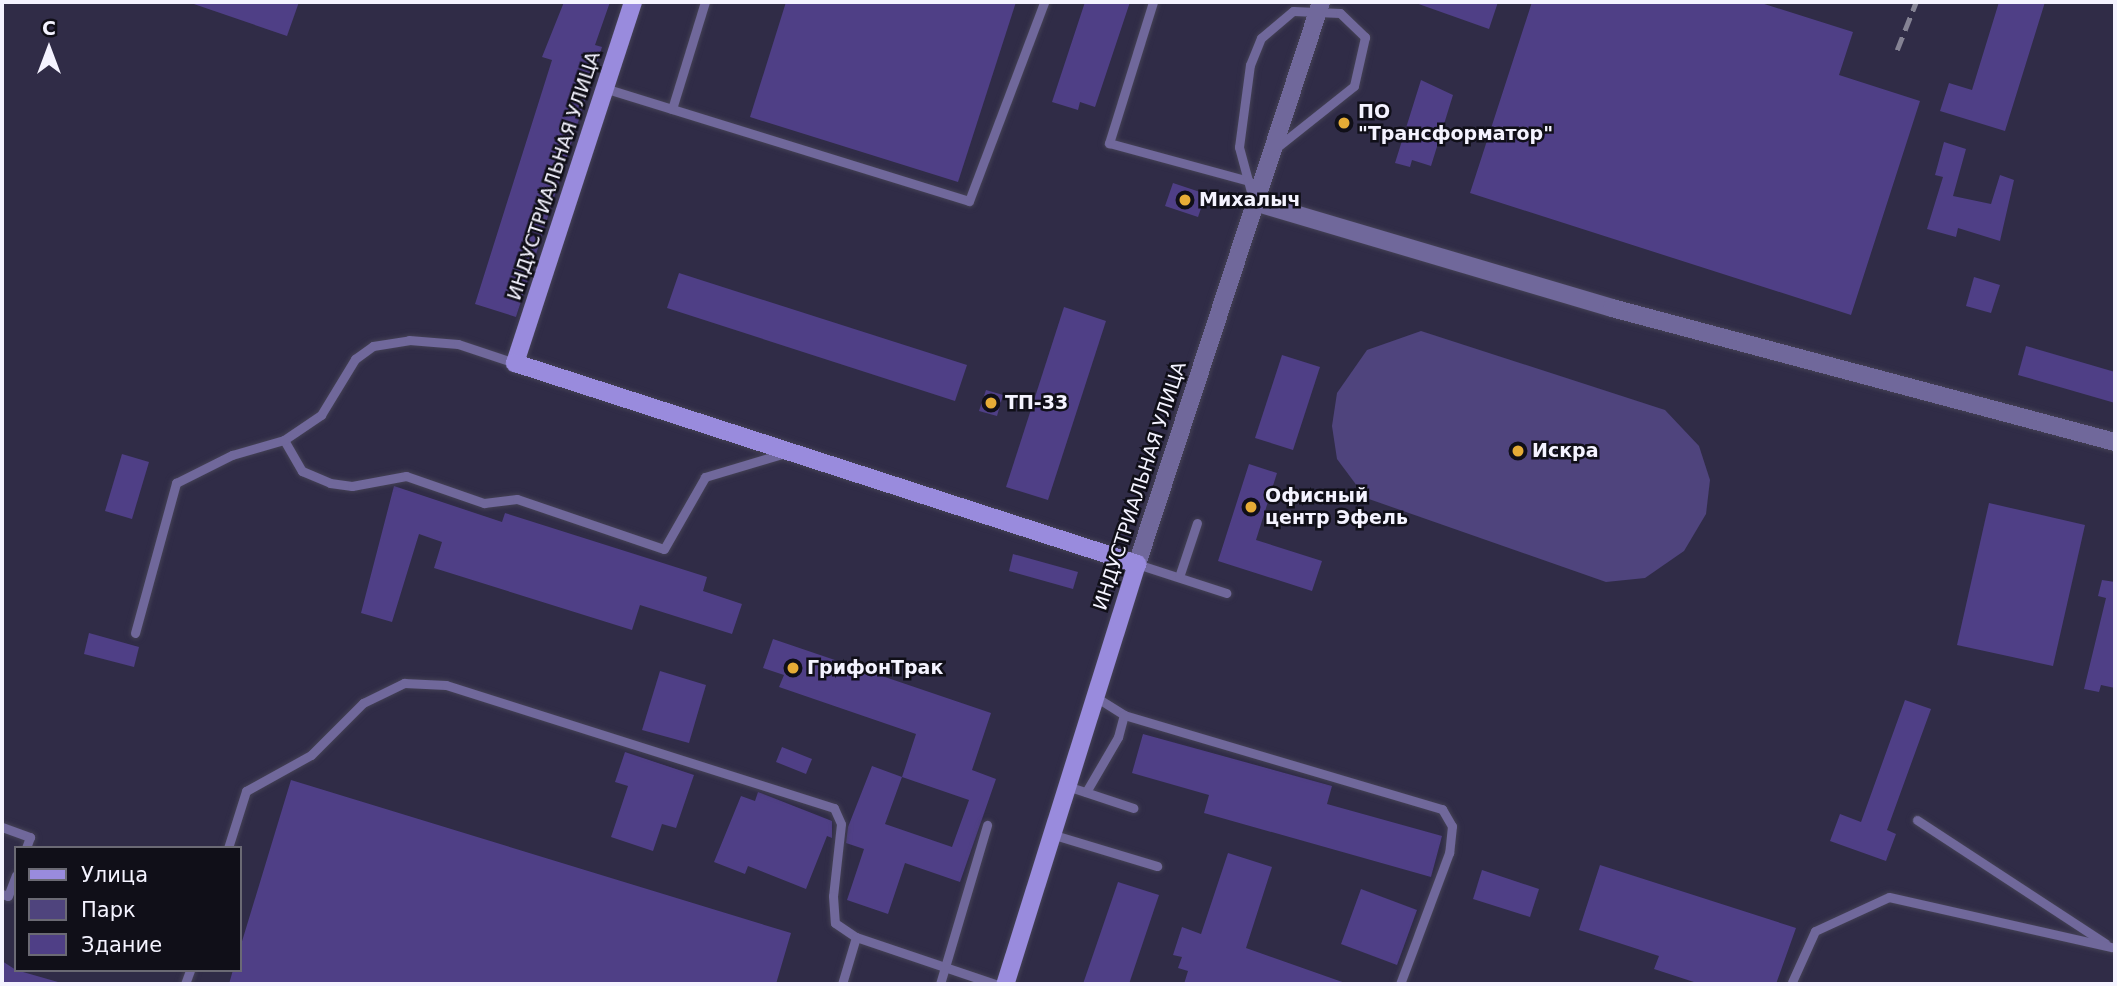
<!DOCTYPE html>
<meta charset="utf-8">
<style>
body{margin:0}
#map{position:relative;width:2117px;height:986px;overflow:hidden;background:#272439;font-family:"DejaVu Sans",sans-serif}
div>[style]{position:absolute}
.built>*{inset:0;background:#302c47}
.green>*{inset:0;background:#4f447d}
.building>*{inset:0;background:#4f3f86}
.roads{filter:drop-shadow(0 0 2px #444155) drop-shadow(0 0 2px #444155)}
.lane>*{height:9px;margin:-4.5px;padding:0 4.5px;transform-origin:4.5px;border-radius:4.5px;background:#70689b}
.street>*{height:18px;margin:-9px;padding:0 9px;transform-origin:9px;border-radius:9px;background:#70689b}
.secondary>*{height:18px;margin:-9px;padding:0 9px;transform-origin:9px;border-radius:9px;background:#998bdd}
.rail>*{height:4.5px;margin-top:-2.25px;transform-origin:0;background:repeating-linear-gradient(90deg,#858394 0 14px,transparent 0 21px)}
.dots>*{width:19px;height:19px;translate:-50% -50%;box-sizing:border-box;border:4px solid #100f18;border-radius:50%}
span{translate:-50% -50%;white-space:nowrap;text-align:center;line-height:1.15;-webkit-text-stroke:5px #100f18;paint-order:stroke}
.poi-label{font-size:19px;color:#f4f3ff;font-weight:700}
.left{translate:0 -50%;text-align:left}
.street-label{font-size:19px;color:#f4f3ff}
.frame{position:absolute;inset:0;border:4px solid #f4f3ff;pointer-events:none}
.legend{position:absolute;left:14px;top:846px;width:228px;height:126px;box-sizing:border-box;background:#100f18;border:2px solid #6b6a74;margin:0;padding:9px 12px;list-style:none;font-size:21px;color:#f4f3ff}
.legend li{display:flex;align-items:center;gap:14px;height:35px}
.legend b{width:35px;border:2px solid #6b6a74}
.north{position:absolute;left:14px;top:14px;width:70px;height:70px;-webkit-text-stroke:5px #100f18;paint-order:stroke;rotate:0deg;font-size:19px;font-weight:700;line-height:28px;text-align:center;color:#f4f3ff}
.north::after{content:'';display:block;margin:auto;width:24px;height:32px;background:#f4f3ff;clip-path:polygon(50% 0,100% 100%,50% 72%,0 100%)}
</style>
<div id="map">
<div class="built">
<i style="clip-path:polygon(evenodd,2px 2px,2115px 2px,2115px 984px,2px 984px,2px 2px,16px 848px,240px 848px,240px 970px,16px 970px,16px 848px)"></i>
</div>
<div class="green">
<i style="clip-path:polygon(1421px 331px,1665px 410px,1699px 446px,1710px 480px,1706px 514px,1684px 551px,1645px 578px,1606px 582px,1366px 498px,1337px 459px,1332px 426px,1337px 393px,1367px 350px)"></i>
</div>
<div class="building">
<i style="clip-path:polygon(188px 2px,299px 2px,287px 36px)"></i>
<i style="clip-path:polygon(564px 2px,610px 2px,595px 45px,602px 47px,516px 317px,475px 304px,552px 60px,542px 57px)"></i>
<i style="clip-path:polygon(786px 2px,1016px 2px,958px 182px,750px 117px)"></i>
<i style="clip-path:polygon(1085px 2px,1130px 2px,1095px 107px,1080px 102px,1078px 110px,1052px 102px)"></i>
<i style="clip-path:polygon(1413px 2px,1498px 2px,1489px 29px)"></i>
<i style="clip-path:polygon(1532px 2px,1758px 2px,1853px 32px,1839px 75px,1920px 101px,1851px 315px,1470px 193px)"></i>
<i style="clip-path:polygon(1999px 2px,2045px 2px,2005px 131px,1940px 111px,1949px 83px,1972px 90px)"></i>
<i style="clip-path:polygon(1421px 80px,1453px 95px,1431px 166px,1412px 160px,1410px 167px,1395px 163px)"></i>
<i style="clip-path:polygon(1944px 142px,1966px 149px,1953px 196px,1991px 204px,2000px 175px,2014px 180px,2000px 241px,1958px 228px,1956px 237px,1927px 229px,1943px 177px,1935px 175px)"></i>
<i style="clip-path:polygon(1173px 183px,1206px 194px,1198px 217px,1165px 206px)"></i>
<i style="clip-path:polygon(679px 273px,967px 365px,955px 401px,667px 308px)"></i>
<i style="clip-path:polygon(1974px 277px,2000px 285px,1991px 313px,1966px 306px)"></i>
<i style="clip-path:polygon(1064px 307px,1106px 321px,1048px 500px,1006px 487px)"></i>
<i style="clip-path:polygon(2026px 346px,2115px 372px,2115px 403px,2018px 375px)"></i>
<i style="clip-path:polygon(1282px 355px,1320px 367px,1293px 450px,1255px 438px)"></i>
<i style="clip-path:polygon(986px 390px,1003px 395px,997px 416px,979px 411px)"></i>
<i style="clip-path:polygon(122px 454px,149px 462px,132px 519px,105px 511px)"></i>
<i style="clip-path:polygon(1249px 464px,1277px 473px,1256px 540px,1322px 561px,1312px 591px,1218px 561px)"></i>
<i style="clip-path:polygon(394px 486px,502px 522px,505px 513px,707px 577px,703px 591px,742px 604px,732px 634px,640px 605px,632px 630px,434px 568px,442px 542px,419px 534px,392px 622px,361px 613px)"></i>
<i style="clip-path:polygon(1989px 503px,2085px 525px,2053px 666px,1957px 645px)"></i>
<i style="clip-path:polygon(1013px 554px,1078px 572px,1073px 589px,1009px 571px)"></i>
<i style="clip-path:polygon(2102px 580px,2115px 582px,2115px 688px,2101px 685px,2099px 692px,2084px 689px,2106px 598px,2098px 596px)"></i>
<i style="clip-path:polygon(89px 633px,139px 647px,134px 667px,84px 654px)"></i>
<i style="clip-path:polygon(evenodd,773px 639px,991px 713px,972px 770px,996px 779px,960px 882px,905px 863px,888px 914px,847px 900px,864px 849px,846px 843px,848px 827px,872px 766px,902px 777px,916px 734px,779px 687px,784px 675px,763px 668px,773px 639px,902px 777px,969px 800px,952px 847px,885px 824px,902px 777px)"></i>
<i style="clip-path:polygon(660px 671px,706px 685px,689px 743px,642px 730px)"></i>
<i style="clip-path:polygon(1905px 700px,1931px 709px,1887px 830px,1896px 834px,1886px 861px,1830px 841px,1840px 814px,1861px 822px)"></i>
<i style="clip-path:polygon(1143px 734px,1332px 786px,1327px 804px,1442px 836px,1431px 877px,1204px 813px,1209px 795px,1132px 773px)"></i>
<i style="clip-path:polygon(782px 747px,812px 759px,806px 774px,776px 762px)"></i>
<i style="clip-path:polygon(625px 752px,694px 775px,676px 828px,662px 824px,653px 851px,611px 837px,628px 786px,615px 782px)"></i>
<i style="clip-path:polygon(291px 780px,791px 933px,776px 984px,229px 984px,233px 970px,240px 970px,240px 948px)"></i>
<i style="clip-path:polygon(758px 792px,832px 821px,832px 838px,827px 836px,806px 889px,748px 866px,745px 874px,714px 862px,741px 796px,755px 801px)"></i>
<i style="clip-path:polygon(1228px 853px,1272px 867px,1246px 948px,1348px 984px,1184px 984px,1188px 971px,1178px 968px,1182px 957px,1173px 955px,1182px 927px,1201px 934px)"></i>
<i style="clip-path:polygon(1600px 865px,1796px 928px,1776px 984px,1700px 984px,1654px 969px,1659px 956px,1579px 930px)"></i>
<i style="clip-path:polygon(1482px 870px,1539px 889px,1530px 917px,1473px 899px)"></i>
<i style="clip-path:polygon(1118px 882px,1159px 895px,1129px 984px,1083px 984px)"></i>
<i style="clip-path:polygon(1361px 889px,1417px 910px,1397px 965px,1341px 944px)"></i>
<i style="clip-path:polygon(2px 961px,16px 970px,65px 984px,2px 984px)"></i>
</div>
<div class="roads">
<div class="lane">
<i style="left:1153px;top:2px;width:148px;rotate:107.3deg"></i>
<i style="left:1109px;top:143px;width:145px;rotate:15.2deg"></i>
<i style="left:604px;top:88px;width:382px;rotate:17.2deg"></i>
<i style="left:969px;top:201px;width:213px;rotate:-69.3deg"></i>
<i style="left:672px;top:109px;width:112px;rotate:-72.9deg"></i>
<i style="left:1253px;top:199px;width:54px;rotate:-105.1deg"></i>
<i style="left:1239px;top:147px;width:83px;rotate:-82.4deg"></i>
<i style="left:1250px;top:65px;width:29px;rotate:-68deg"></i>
<i style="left:1261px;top:38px;width:42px;rotate:-40.2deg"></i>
<i style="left:1293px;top:11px;width:47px;rotate:2.4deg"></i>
<i style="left:1340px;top:13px;width:35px;rotate:44deg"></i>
<i style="left:1365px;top:37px;width:50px;rotate:102.7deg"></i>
<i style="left:1354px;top:86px;width:100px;rotate:141.5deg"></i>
<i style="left:284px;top:440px;width:36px;rotate:60deg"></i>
<i style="left:302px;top:471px;width:30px;rotate:23deg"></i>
<i style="left:330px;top:483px;width:22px;rotate:8deg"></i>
<i style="left:352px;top:486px;width:55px;rotate:-10.5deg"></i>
<i style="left:406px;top:476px;width:83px;rotate:19.1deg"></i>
<i style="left:484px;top:503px;width:33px;rotate:-7deg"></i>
<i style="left:517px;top:499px;width:155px;rotate:18.8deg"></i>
<i style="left:664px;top:549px;width:83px;rotate:-60.3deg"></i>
<i style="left:705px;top:477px;width:84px;rotate:-16.7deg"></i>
<i style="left:1137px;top:564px;width:94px;rotate:18deg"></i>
<i style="left:1179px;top:577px;width:57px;rotate:-71.6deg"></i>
<i style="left:135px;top:633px;width:156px;rotate:-74.7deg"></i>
<i style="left:176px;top:483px;width:63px;rotate:-26.6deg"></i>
<i style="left:232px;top:455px;width:54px;rotate:-16.1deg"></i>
<i style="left:284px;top:440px;width:45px;rotate:-34deg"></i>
<i style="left:321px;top:415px;width:66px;rotate:-58.7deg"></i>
<i style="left:355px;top:359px;width:22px;rotate:-36deg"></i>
<i style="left:373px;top:346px;width:36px;rotate:-9deg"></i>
<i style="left:409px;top:340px;width:49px;rotate:4.7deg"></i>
<i style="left:458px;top:344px;width:60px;rotate:18.4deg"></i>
<i style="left:1094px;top:696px;width:36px;rotate:32deg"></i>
<i style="left:1124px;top:715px;width:332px;rotate:16.5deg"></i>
<i style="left:1442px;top:809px;width:20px;rotate:60deg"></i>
<i style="left:1452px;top:826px;width:27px;rotate:96deg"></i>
<i style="left:1449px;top:853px;width:140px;rotate:110.5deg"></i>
<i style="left:1067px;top:786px;width:70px;rotate:18.4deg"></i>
<i style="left:1086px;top:792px;width:64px;rotate:-59.8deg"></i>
<i style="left:1118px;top:737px;width:23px;rotate:-75deg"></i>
<i style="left:1917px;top:820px;width:225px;rotate:33.2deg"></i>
<i style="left:2px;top:827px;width:30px;rotate:20deg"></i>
<i style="left:30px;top:837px;width:12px;rotate:110deg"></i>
<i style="left:1051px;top:834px;width:111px;rotate:16.8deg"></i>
<i style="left:228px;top:848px;width:60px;rotate:-72.5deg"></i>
<i style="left:246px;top:791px;width:74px;rotate:-29deg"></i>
<i style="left:311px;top:755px;width:74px;rotate:-45deg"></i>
<i style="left:363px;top:703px;width:46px;rotate:-26deg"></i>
<i style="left:404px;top:683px;width:42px;rotate:2.7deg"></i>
<i style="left:446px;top:685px;width:407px;rotate:17.6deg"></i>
<i style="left:834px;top:808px;width:17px;rotate:66deg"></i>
<i style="left:841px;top:824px;width:72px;rotate:96.3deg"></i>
<i style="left:833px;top:896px;width:27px;rotate:86deg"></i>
<i style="left:835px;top:923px;width:25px;rotate:34deg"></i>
<i style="left:856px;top:937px;width:147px;rotate:18.7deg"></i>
<i style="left:2px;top:894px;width:6px;rotate:18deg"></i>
<i style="left:8px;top:896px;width:22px;rotate:-69deg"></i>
<i style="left:1792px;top:982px;width:56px;rotate:-65.7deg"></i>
<i style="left:1815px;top:931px;width:81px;rotate:-24.7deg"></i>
<i style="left:1889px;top:897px;width:228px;rotate:12.7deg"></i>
<i style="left:185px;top:984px;width:15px;rotate:-70deg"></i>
<i style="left:842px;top:984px;width:49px;rotate:-73.4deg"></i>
<i style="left:940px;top:984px;width:166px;rotate:-73.5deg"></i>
</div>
<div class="street">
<i style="left:1254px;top:202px;width:373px;rotate:16.5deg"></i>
<i style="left:1612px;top:308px;width:521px;rotate:14.92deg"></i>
<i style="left:1137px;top:564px;width:591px;rotate:-71.87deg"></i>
</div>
<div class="secondary">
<i style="left:633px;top:2px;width:380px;rotate:108.1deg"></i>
<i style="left:515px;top:363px;width:654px;rotate:17.91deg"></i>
<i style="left:1137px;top:564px;width:440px;rotate:107.4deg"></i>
</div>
</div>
<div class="rail">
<i style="left:1897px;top:50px;width:52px;rotate:-68.4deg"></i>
</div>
<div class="dots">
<i style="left:1344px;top:123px;background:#e6ac36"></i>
<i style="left:1185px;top:200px;background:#e6ac36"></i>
<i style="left:991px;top:403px;background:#e6ac36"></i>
<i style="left:1518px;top:451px;background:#e6ac36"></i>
<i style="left:1251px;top:507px;background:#e6ac36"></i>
<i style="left:793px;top:668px;background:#e6ac36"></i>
</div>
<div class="poi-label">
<span class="left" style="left:1358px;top:123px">ПО<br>"Трансформатор"</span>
<span class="left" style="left:1199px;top:200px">Михалыч</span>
<span class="left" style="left:1005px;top:403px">ТП-33</span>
<span class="left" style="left:1532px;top:451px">Искра</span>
<span class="left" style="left:1265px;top:507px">Офисный<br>центр Эфель</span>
<span class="left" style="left:807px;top:668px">ГрифонТрак</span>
</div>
<div class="street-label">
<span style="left:554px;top:176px;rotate:-72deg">ИНДУСТРИАЛЬНАЯ УЛИЦА</span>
<span style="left:1140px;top:486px;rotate:-72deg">ИНДУСТРИАЛЬНАЯ УЛИЦА</span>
</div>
<div class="frame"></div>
<ul class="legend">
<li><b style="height:9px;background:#998bdd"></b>Улица</li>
<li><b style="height:19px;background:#4f447d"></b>Парк</li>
<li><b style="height:19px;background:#4f3f86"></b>Здание</li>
</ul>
<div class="north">С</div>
</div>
